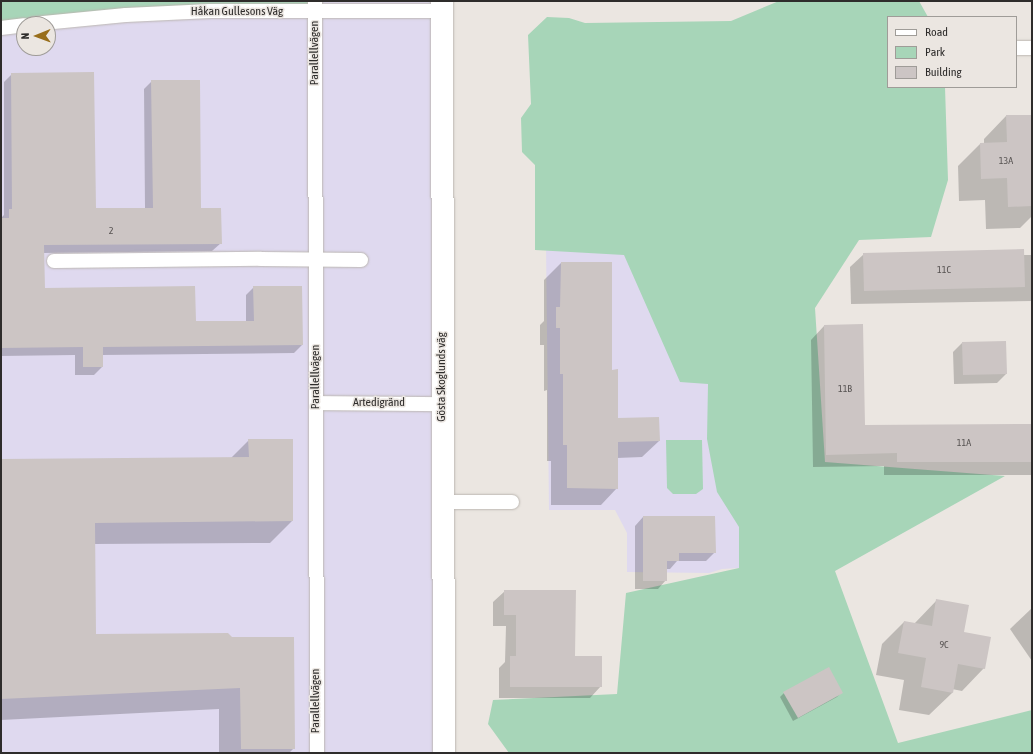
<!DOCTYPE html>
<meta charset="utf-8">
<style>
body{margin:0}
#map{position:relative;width:1033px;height:754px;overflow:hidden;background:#ebe6e1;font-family:"Asap Condensed",sans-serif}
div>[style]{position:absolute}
.education>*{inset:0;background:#dfd9ef}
.green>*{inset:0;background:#a7d5b8}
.shadow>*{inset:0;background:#0003}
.building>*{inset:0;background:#ccc5c4}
.roads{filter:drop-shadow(0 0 1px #bbb6b1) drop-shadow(0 0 1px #bbb6b1)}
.lane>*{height:14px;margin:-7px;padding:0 7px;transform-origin:7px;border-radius:7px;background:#fff}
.street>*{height:22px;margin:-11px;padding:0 11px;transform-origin:11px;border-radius:11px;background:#fff}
span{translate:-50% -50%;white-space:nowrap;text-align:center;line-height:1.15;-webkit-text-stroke:3px #ebe6e1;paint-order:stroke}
.number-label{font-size:10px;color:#565251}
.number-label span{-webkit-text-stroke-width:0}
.street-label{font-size:12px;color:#2e2c2b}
.frame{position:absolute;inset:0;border:2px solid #2e2c2b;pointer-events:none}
.legend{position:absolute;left:887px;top:16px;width:130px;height:72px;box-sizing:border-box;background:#ebe6e1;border:1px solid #9f9c98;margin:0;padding:5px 7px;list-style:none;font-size:12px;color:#2e2c2b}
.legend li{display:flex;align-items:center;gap:8px;height:20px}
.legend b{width:20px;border:1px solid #9f9c98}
.north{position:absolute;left:16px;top:16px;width:40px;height:40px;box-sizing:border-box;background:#ebe6e1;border:1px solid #9f9c98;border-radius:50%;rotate:269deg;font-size:11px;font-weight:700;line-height:16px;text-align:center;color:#2e2c2b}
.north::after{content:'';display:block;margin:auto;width:14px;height:18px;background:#986e1b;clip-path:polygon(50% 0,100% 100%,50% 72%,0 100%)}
</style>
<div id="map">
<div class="education">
<i style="clip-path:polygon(evenodd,1px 1px,442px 1px,444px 753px,1px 753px,1px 1px,24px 24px,48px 24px,48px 48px,24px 48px,24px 24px)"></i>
<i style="clip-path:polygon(546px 244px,796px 244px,739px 568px,722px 569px,709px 573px,627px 572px,627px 533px,615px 510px,549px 510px)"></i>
</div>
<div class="green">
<i style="clip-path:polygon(1px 1px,315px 1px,315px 12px,1px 28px)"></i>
<i style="clip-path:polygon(779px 1px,919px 1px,928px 17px,888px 17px,888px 87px,945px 87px,948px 180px,931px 237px,859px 240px,815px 308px,825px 462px,1005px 476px,835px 571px,898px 743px,1032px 710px,1032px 753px,509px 753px,488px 724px,493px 700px,617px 694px,626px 593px,739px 568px,739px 527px,717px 492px,707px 439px,708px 384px,680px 382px,624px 255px,535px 250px,535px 165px,522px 152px,521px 118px,531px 104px,528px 35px,547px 17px,569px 18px,585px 23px,731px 21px)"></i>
<i style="clip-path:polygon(666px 440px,702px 440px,703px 489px,696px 494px,673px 494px,667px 488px)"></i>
</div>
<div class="shadow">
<i style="clip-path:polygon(12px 74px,95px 209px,145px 209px,144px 89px,152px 81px,200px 209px,221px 243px,212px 251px,43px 253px,44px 289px,195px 322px,246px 322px,246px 295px,254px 287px,302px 345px,294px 353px,102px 355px,102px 367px,94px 375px,75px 375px,75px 355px,1px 356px,1px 218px,4px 215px,4px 82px)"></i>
<i style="clip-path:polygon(1006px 116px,1032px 116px,1032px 216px,1020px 228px,986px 229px,985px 200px,959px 201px,958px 166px,980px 144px,984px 144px,984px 139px)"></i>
<i style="clip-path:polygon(864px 254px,1032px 255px,1032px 301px,851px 304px,850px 267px)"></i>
<i style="clip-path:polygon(561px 263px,611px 371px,617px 419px,659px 441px,642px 457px,617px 458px,617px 488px,601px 505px,551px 505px,551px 461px,547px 461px,547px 390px,544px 391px,544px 345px,540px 345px,540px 325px,544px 321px,544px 280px)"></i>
<i style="clip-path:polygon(824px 326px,864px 426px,1032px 425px,1032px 475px,884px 475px,884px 466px,813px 467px,811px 340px)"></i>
<i style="clip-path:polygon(962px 343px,1006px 374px,997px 383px,954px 384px,953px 352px)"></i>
<i style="clip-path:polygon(249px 440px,292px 440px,292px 521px,270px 543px,94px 544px,95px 635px,228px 634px,294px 748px,289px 753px,219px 753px,219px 709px,1px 720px,1px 460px,231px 458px)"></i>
<i style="clip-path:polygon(643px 517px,715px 552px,706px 561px,677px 561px,670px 569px,666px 569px,666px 580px,658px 589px,635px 589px,635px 526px)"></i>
<i style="clip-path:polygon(505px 591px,574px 657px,601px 686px,590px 698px,499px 698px,499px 668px,505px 662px,506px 626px,493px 626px,493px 602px)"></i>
<i style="clip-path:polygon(937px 600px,984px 668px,962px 691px,952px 689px,952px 693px,929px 715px,899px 710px,904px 680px,876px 675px,882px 644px,904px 622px,914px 624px)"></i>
<i style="clip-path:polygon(1032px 608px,1032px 661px,1010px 629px)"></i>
<i style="clip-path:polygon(842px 692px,837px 697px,793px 721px,780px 697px,784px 693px)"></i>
</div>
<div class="building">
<i style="clip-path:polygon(94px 72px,96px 208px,153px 208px,151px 80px,200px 80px,201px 208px,221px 208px,222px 244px,44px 245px,45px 288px,195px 286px,196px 321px,254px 321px,253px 286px,302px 286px,303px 345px,103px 347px,103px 367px,83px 367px,83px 347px,1px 348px,1px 218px,9px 218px,9px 209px,12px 209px,11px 73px)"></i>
<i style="clip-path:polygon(1006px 115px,1032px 115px,1032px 206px,1008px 207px,1007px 178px,981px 179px,980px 143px,1007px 142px)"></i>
<i style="clip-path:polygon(1024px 249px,1025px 287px,864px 291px,863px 253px)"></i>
<i style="clip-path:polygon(561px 262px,612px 262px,612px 370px,618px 369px,618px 418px,659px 417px,660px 441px,618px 442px,618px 489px,567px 488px,567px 445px,563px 445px,563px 374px,560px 374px,560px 328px,556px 328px,556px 307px,560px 307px)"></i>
<i style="clip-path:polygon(863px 324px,865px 425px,1032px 424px,1032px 462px,897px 462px,897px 453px,826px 455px,824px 325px)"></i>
<i style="clip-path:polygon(1006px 341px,1007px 374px,963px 375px,962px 342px)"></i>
<i style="clip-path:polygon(248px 439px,293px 439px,293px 521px,95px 523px,96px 634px,228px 633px,232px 637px,294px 637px,295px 749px,241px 749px,240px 688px,1px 699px,1px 459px,249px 457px)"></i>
<i style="clip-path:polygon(643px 516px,715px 516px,716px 553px,679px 553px,679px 561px,667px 561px,667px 581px,643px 581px)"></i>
<i style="clip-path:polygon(504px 590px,576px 590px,575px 656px,602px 656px,602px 687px,510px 687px,510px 656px,516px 656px,516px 615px,504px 615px)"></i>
<i style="clip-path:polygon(936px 599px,969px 605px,964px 632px,991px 637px,985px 669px,958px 664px,953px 693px,921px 687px,926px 658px,898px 653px,904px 621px,932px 626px)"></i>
<i style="clip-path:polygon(829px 667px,843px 693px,798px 718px,783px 692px)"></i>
</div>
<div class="roads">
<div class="lane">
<i style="left:315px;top:1px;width:752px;rotate:89.85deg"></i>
<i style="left:33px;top:24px;width:93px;rotate:-5.5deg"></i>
<i style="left:126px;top:15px;width:84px;rotate:-2.7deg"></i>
<i style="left:210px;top:11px;width:232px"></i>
<i style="left:1px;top:28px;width:23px;rotate:-7deg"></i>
<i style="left:1016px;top:48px;width:16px"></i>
<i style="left:54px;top:261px;width:207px;rotate:-0.6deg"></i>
<i style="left:261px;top:259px;width:100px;rotate:0.6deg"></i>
<i style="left:316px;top:403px;width:126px;rotate:0.5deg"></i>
<i style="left:443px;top:502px;width:69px"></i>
</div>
<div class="street">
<i style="left:442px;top:1px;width:752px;rotate:89.85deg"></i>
</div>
</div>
<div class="number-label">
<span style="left:1006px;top:161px">13A</span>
<span style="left:111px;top:231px">2</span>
<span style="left:944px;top:270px">11C</span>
<span style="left:845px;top:389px">11B</span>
<span style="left:964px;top:443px">11A</span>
<span style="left:944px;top:645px">9C</span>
</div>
<div class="street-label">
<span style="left:237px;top:12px">Håkan Gullesons Väg</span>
<span style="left:315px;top:53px;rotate:-90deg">Parallellvägen</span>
<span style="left:316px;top:377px;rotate:-90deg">Parallellvägen</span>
<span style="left:442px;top:377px;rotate:-90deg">Gösta Skoglunds väg</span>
<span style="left:379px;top:403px">Artedigränd</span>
<span style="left:316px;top:701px;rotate:-90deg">Parallellvägen</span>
</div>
<div class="frame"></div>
<ul class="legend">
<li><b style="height:5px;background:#fff"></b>Road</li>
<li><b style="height:11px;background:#a7d5b8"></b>Park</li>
<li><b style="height:11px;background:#ccc5c4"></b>Building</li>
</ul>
<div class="north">N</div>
</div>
